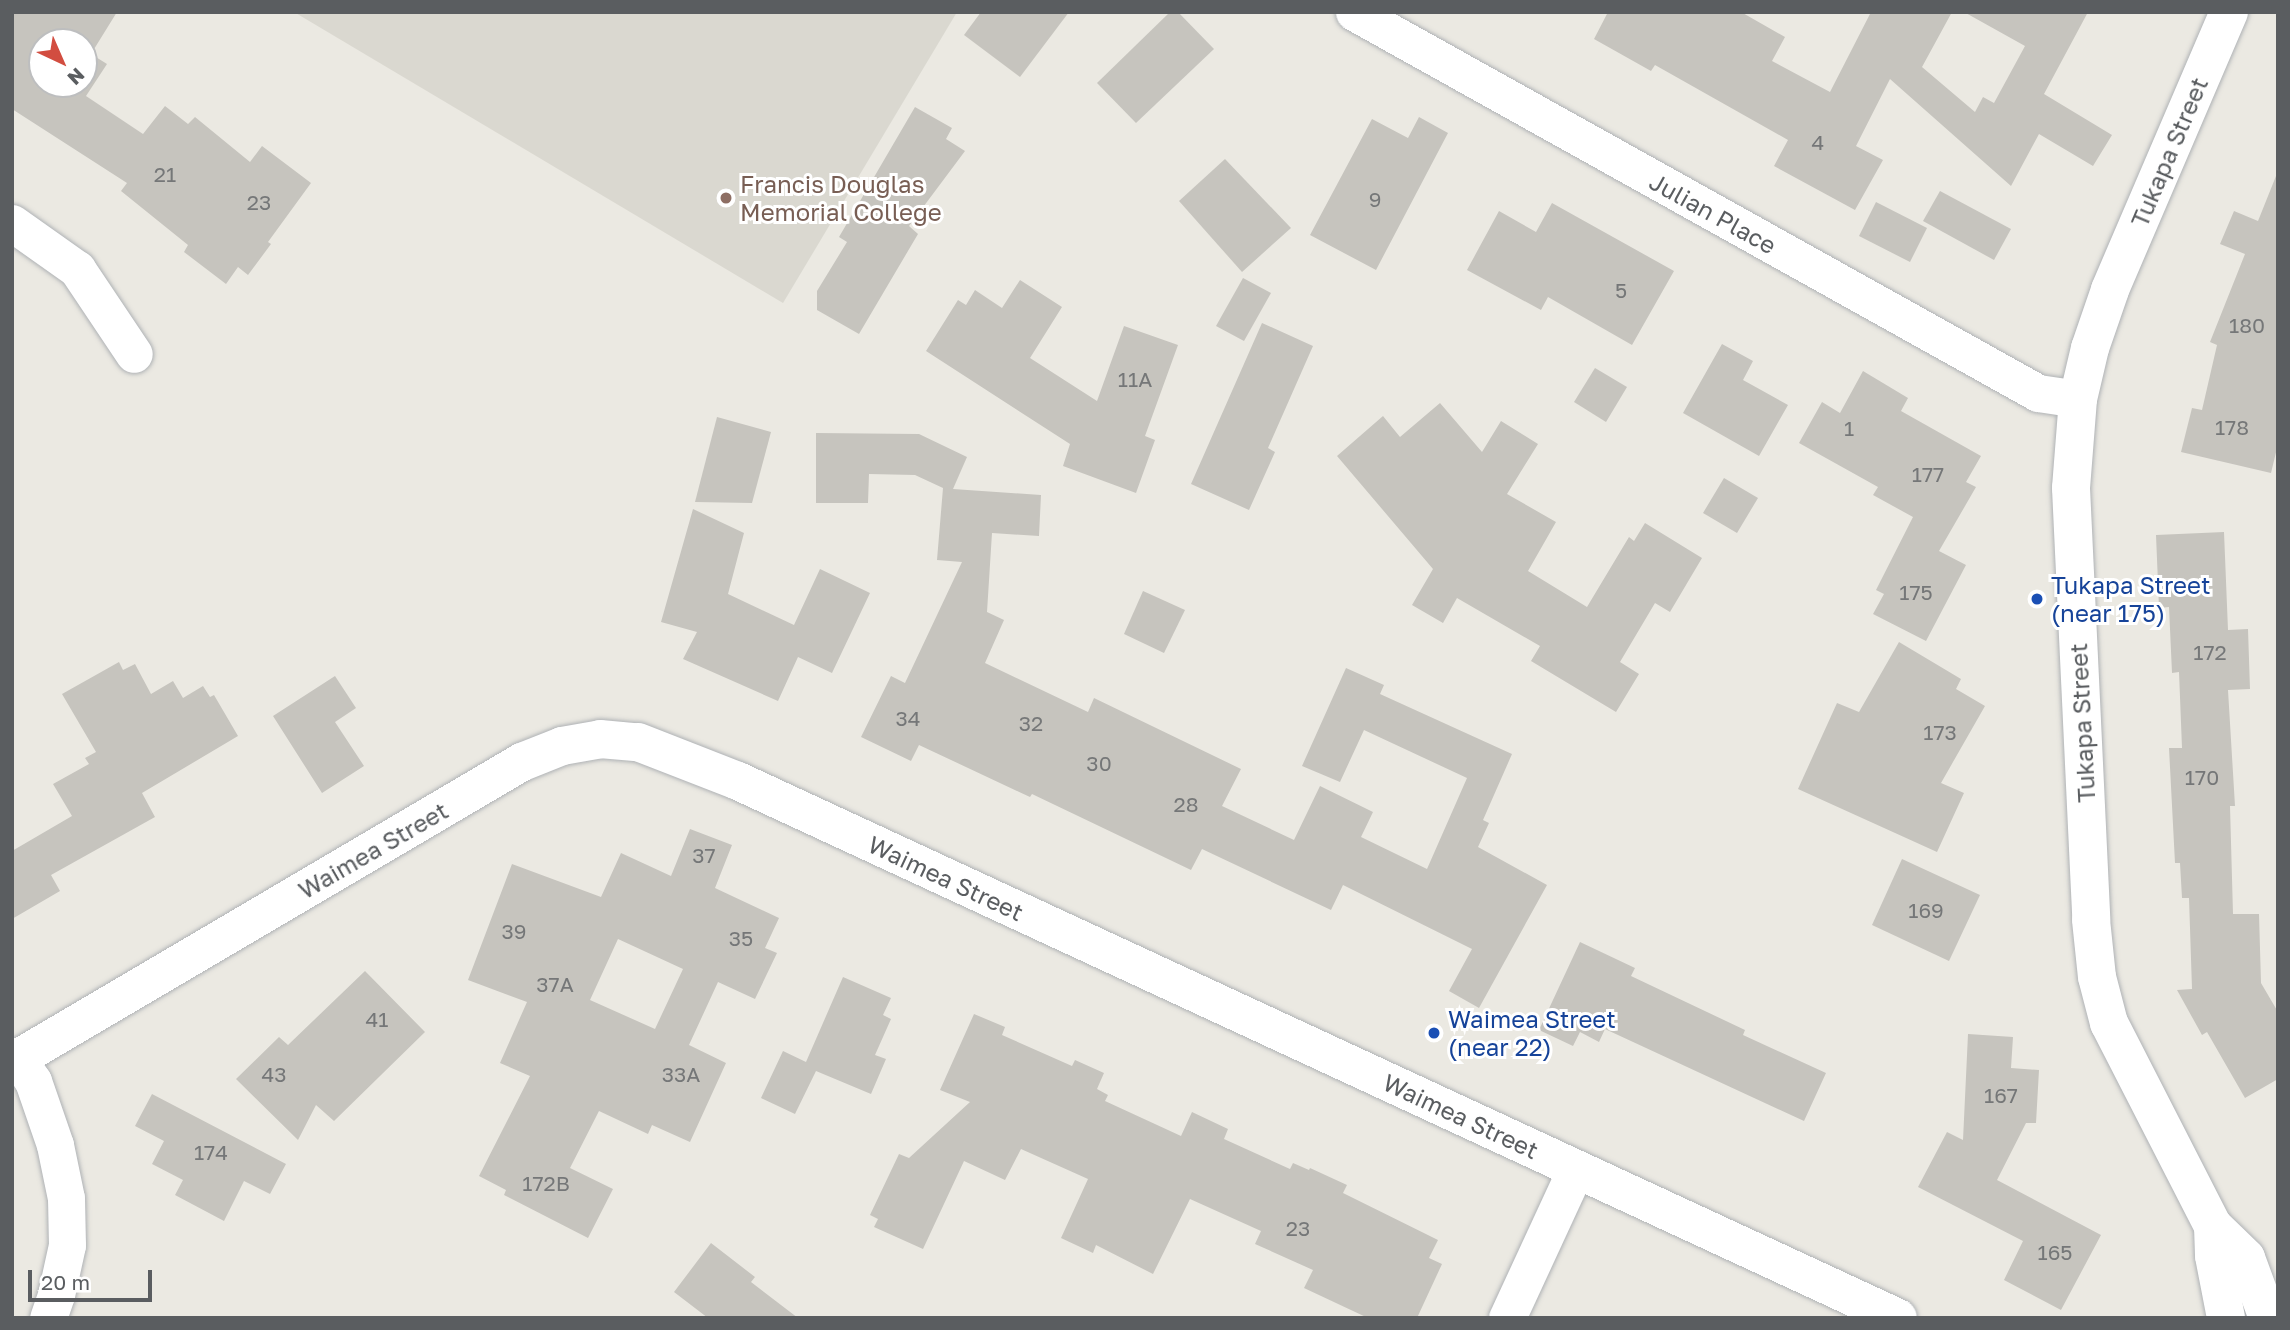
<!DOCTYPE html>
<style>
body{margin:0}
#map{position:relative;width:2290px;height:1330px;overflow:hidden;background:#ebe9e2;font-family:"Golos Text",sans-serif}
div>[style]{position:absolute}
.education>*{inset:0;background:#dad8d0}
.building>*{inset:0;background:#c6c4be}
.roads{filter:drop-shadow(0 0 2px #afb2b5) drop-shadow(0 0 2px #afb2b5)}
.minor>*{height:37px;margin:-18.5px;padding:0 18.5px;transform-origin:18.5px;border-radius:18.5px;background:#fff}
.secondary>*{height:38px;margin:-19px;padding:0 19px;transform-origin:19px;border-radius:19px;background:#fff}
.dots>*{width:19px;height:19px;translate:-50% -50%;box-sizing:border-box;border:4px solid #fff;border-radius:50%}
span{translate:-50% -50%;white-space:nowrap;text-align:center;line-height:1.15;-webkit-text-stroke:6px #fff;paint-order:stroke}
.number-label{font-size:21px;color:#757778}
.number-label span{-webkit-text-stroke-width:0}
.street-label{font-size:24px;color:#5a5d60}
.education-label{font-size:24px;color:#785e54}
.left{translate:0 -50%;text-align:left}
.transit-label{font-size:24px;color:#164399}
.frame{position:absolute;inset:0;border:14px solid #5a5d60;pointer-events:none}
.north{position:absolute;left:28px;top:28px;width:70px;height:70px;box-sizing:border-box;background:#fff;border:2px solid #bdbebf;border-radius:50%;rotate:136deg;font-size:19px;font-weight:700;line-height:28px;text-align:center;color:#5a5d60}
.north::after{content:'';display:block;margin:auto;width:24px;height:32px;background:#d24d40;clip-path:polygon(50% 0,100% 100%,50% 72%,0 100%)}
.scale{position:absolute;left:28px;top:1270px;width:124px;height:32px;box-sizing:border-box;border:4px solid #5a5d60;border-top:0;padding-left:9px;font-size:21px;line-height:24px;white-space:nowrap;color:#5a5d60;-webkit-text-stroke:5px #fff;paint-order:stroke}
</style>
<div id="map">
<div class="education">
<i style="clip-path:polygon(294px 12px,957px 12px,783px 303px)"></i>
</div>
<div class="building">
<i style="clip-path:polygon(evenodd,12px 12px,117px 12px,91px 54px,107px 64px,86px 96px,143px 134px,165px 106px,188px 124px,195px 117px,250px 162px,262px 146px,311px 183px,268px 242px,271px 244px,248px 275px,238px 267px,226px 284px,184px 252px,188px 245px,121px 191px,127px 183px,12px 109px,12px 12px,42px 42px,84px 42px,84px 84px,42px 84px,42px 42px)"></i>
<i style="clip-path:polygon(981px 12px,1069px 12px,1020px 77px,964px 35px)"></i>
<i style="clip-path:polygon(1170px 12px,1178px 12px,1214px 49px,1136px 123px,1097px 83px)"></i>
<i style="clip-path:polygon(1608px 12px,1741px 12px,1785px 37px,1772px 61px,1830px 92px,1871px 12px,1952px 12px,1922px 67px,1975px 112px,1983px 97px,1994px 103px,2025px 46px,1964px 12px,2088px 12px,2044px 94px,2112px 135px,2093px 166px,2039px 134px,2011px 186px,1890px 79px,1856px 146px,1883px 160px,1855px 210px,1774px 166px,1788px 140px,1655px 65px,1651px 71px,1594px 39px)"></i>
<i style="clip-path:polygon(915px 107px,952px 128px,946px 139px,965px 151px,909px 226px,918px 234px,859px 334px,817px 310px,817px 291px,847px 242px,839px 237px)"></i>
<i style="clip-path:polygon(1419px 117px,1448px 133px,1376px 270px,1310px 235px,1372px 119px,1408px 138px)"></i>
<i style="clip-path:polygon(1225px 159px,1291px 228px,1242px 272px,1179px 201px)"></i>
<i style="clip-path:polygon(2276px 176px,2278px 444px,2271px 473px,2181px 452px,2192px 408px,2202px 410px,2217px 345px,2210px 342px,2245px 254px,2220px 244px,2234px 211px,2258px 221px)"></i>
<i style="clip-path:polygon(1940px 191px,2011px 229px,1994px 260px,1923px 221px)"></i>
<i style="clip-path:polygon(1876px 202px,1927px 228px,1910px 262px,1859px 236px)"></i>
<i style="clip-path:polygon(1552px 203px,1674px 271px,1632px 345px,1548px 297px,1541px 310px,1467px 270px,1499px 211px,1536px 232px)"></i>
<i style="clip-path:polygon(1243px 278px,1271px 293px,1244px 341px,1216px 326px)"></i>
<i style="clip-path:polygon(1020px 280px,1062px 307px,1030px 358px,1097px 401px,1124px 326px,1178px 345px,1145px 436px,1155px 440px,1136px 493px,1063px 466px,1070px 444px,926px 351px,958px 300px,966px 305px,975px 290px,1002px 308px)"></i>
<i style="clip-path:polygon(1262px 323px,1313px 346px,1268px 448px,1275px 452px,1249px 510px,1191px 484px)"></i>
<i style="clip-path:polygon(1722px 344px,1753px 361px,1743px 380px,1788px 405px,1759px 456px,1683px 413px)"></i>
<i style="clip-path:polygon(1595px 368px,1627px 387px,1606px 422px,1574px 402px)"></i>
<i style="clip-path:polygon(1863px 371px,1908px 398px,1901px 411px,1981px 456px,1966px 482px,1976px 487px,1939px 551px,1966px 565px,1926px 641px,1873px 614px,1884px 594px,1876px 590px,1913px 517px,1873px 495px,1878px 487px,1799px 443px,1822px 402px,1840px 413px)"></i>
<i style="clip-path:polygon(1440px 403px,1482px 452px,1501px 421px,1538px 444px,1507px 494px,1556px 522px,1528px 571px,1587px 607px,1629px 537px,1634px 541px,1645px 523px,1702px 558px,1670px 612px,1655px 603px,1620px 662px,1639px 674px,1616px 712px,1531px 661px,1540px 646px,1457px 598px,1443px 623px,1412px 605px,1433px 569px,1337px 456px,1383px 416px,1400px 437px)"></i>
<i style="clip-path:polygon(717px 417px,771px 432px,752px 503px,695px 502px)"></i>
<i style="clip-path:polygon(816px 433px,919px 434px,967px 457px,953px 489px,1041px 495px,1039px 536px,992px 533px,987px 612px,1004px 620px,985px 663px,1088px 712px,1094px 698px,1241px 769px,1222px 806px,1294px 840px,1320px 786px,1373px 812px,1361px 837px,1427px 869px,1467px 778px,1364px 730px,1340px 782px,1302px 766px,1346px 668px,1384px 685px,1380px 694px,1512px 754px,1483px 820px,1489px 823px,1478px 847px,1547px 885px,1479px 1008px,1449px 991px,1472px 949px,1343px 885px,1331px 910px,1202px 849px,1191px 870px,1032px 794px,1030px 797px,919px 745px,911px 761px,861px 737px,891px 676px,905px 683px,962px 562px,937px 560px,943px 488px,915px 475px,869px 474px,868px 503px,816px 503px)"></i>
<i style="clip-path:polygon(1724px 478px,1758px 498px,1737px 533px,1703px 513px)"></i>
<i style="clip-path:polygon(693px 509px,744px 533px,728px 594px,794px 625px,820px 569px,870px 593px,832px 673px,798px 657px,778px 701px,683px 659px,697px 632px,661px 622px)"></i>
<i style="clip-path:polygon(2224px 532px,2228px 630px,2248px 629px,2250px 689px,2228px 690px,2235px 806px,2230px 806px,2233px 914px,2259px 914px,2261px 983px,2278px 1012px,2278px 1079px,2245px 1098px,2207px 1032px,2202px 1035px,2177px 990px,2192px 989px,2189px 898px,2182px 898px,2180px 863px,2175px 863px,2169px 748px,2182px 748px,2179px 672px,2172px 673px,2169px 607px,2159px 608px,2156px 535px)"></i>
<i style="clip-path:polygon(1143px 591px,1185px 610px,1164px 653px,1124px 634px)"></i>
<i style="clip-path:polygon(1899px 642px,1961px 679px,1956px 689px,1985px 706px,1941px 783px,1964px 793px,1937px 852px,1798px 789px,1837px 703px,1859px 712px)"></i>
<i style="clip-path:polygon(119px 662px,123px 670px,135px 664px,151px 694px,173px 681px,183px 698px,203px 686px,210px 697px,214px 695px,238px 736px,142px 793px,155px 817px,51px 875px,60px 891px,12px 919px,12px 851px,72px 816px,53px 784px,89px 764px,85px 758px,96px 752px,62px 694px)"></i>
<i style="clip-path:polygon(335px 676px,356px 708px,335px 722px,364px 766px,322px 793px,273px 716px)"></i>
<i style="clip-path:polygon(evenodd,690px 829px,732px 845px,715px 888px,779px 918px,765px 948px,777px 953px,755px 999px,718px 982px,689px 1045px,726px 1063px,690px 1142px,652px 1125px,648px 1134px,599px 1111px,570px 1168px,613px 1189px,588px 1238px,504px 1195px,506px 1190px,479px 1176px,530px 1076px,500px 1063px,527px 1002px,468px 980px,512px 864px,601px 897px,621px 853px,671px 876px,690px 829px,618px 939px,683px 969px,655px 1029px,590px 1000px,618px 939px)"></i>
<i style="clip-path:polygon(1902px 859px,1980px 895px,1949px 961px,1872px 925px)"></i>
<i style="clip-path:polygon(1580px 942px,1635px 968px,1631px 976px,1745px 1030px,1743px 1035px,1826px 1073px,1804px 1121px,1605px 1029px,1599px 1042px,1580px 1032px,1573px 1046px,1539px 1030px)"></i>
<i style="clip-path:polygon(365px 971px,425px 1032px,334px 1121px,316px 1105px,298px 1140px,236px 1079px,279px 1037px,288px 1045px)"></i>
<i style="clip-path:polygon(843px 977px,891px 998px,883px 1015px,891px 1019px,875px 1055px,886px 1059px,871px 1094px,816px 1071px,795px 1114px,761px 1098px,783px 1051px,806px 1062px)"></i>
<i style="clip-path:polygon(974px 1014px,1005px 1027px,1002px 1035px,1072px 1066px,1075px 1060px,1104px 1073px,1097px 1089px,1108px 1095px,1105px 1101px,1181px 1136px,1192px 1112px,1228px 1129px,1224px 1139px,1290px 1169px,1293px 1163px,1309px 1170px,1310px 1168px,1347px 1185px,1343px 1193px,1438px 1240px,1429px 1258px,1442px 1264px,1417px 1318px,1368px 1318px,1304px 1288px,1313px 1270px,1255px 1244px,1261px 1231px,1190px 1199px,1153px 1274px,1096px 1245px,1093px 1253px,1061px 1238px,1088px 1179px,1021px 1149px,1005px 1180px,964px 1161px,923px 1249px,874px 1227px,878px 1219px,870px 1215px,899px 1154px,909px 1158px,970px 1102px,940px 1090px)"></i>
<i style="clip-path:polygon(1968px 1034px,2013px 1037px,2011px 1068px,2039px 1070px,2036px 1123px,2026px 1123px,1997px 1180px,2101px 1235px,2061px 1310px,2004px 1280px,2023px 1241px,1918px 1187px,1947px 1132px,1963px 1140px)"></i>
<i style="clip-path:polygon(152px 1094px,286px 1164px,270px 1194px,244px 1181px,224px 1221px,175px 1195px,183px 1180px,152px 1164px,164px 1141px,135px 1126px)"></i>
<i style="clip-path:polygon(711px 1243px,755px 1277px,751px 1282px,798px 1318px,708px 1318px,674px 1292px)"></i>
</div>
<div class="roads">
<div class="minor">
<i style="left:1354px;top:12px;width:783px;rotate:29.12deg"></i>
<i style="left:2038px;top:393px;width:40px;rotate:8.5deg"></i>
<i style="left:12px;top:223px;width:80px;rotate:35.3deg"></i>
<i style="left:77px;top:269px;width:102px;rotate:56.2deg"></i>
<i style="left:18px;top:1059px;width:27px;rotate:56deg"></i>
<i style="left:33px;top:1081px;width:68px;rotate:71deg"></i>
<i style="left:55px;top:1145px;width:54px;rotate:78.3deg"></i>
<i style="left:66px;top:1198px;width:47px;rotate:88.8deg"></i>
<i style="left:67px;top:1245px;width:51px;rotate:102.4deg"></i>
<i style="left:56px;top:1295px;width:24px;rotate:109deg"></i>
<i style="left:1507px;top:1318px;width:164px;rotate:-65.2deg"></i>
</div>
<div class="secondary">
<i style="left:2229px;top:12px;width:302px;rotate:113.2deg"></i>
<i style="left:2110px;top:290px;width:61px;rotate:109deg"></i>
<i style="left:2090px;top:348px;width:52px;rotate:103.2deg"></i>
<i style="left:2078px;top:399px;width:89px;rotate:94.5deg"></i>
<i style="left:2071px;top:488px;width:432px;rotate:87.3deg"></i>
<i style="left:2091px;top:920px;width:57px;rotate:84deg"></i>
<i style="left:2097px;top:977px;width:48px;rotate:75.4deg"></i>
<i style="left:2109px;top:1023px;width:228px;rotate:62.9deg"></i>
<i style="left:2213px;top:1226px;width:46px;rotate:44.1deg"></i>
<i style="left:2246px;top:1258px;width:64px;rotate:69.9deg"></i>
<i style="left:12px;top:1062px;width:592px;rotate:-30.47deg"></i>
<i style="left:522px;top:762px;width:43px;rotate:-21.8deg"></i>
<i style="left:562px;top:746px;width:39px;rotate:-10deg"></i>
<i style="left:600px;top:739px;width:38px;rotate:5deg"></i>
<i style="left:638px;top:742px;width:107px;rotate:21.3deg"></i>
<i style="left:738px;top:781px;width:1278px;rotate:24.84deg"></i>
<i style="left:2213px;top:1226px;width:30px;rotate:88deg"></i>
<i style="left:2214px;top:1256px;width:63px;rotate:79deg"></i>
</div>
</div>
<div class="dots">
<i style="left:726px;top:198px;background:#8d6e63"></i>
<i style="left:2037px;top:599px;background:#1a4fb4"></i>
<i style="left:1434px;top:1033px;background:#1a4fb4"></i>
</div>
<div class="number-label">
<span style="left:1818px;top:142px">4</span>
<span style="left:165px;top:174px">21</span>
<span style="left:1375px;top:199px">9</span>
<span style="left:259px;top:202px">23</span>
<span style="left:1621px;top:290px">5</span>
<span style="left:2247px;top:325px">180</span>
<span style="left:1135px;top:379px">11A</span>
<span style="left:2232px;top:427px">178</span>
<span style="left:1849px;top:428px">1</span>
<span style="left:1928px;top:474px">177</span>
<span style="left:1916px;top:592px">175</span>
<span style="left:2210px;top:652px">172</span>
<span style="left:908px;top:718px">34</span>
<span style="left:1031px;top:723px">32</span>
<span style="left:1940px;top:732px">173</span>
<span style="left:1099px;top:763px">30</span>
<span style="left:2202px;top:777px">170</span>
<span style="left:1186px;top:804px">28</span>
<span style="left:704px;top:855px">37</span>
<span style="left:1926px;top:910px">169</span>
<span style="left:514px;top:931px">39</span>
<span style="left:741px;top:938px">35</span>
<span style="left:555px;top:984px">37A</span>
<span style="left:377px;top:1019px">41</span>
<span style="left:274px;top:1074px">43</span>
<span style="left:681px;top:1074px">33A</span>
<span style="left:2001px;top:1095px">167</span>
<span style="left:211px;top:1152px">174</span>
<span style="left:546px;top:1183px">172B</span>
<span style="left:1298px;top:1228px">23</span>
<span style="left:2055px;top:1252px">165</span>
</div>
<div class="street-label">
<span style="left:2169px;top:152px;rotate:-67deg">Tukapa Street</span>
<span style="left:1713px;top:213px;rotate:29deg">Julian Place</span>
<span style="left:2082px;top:723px;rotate:-93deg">Tukapa Street</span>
<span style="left:373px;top:850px;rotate:-30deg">Waimea Street</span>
<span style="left:946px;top:878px;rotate:25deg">Waimea Street</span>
<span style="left:1461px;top:1116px;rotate:25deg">Waimea Street</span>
</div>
<div class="education-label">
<span class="left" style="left:740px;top:198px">Francis Douglas<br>Memorial College</span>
</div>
<div class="transit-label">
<span class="left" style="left:2051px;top:599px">Tukapa Street<br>(near 175)</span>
<span class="left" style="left:1448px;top:1033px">Waimea Street<br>(near 22)</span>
</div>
<div class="frame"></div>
<div class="north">N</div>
<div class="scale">20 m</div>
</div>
